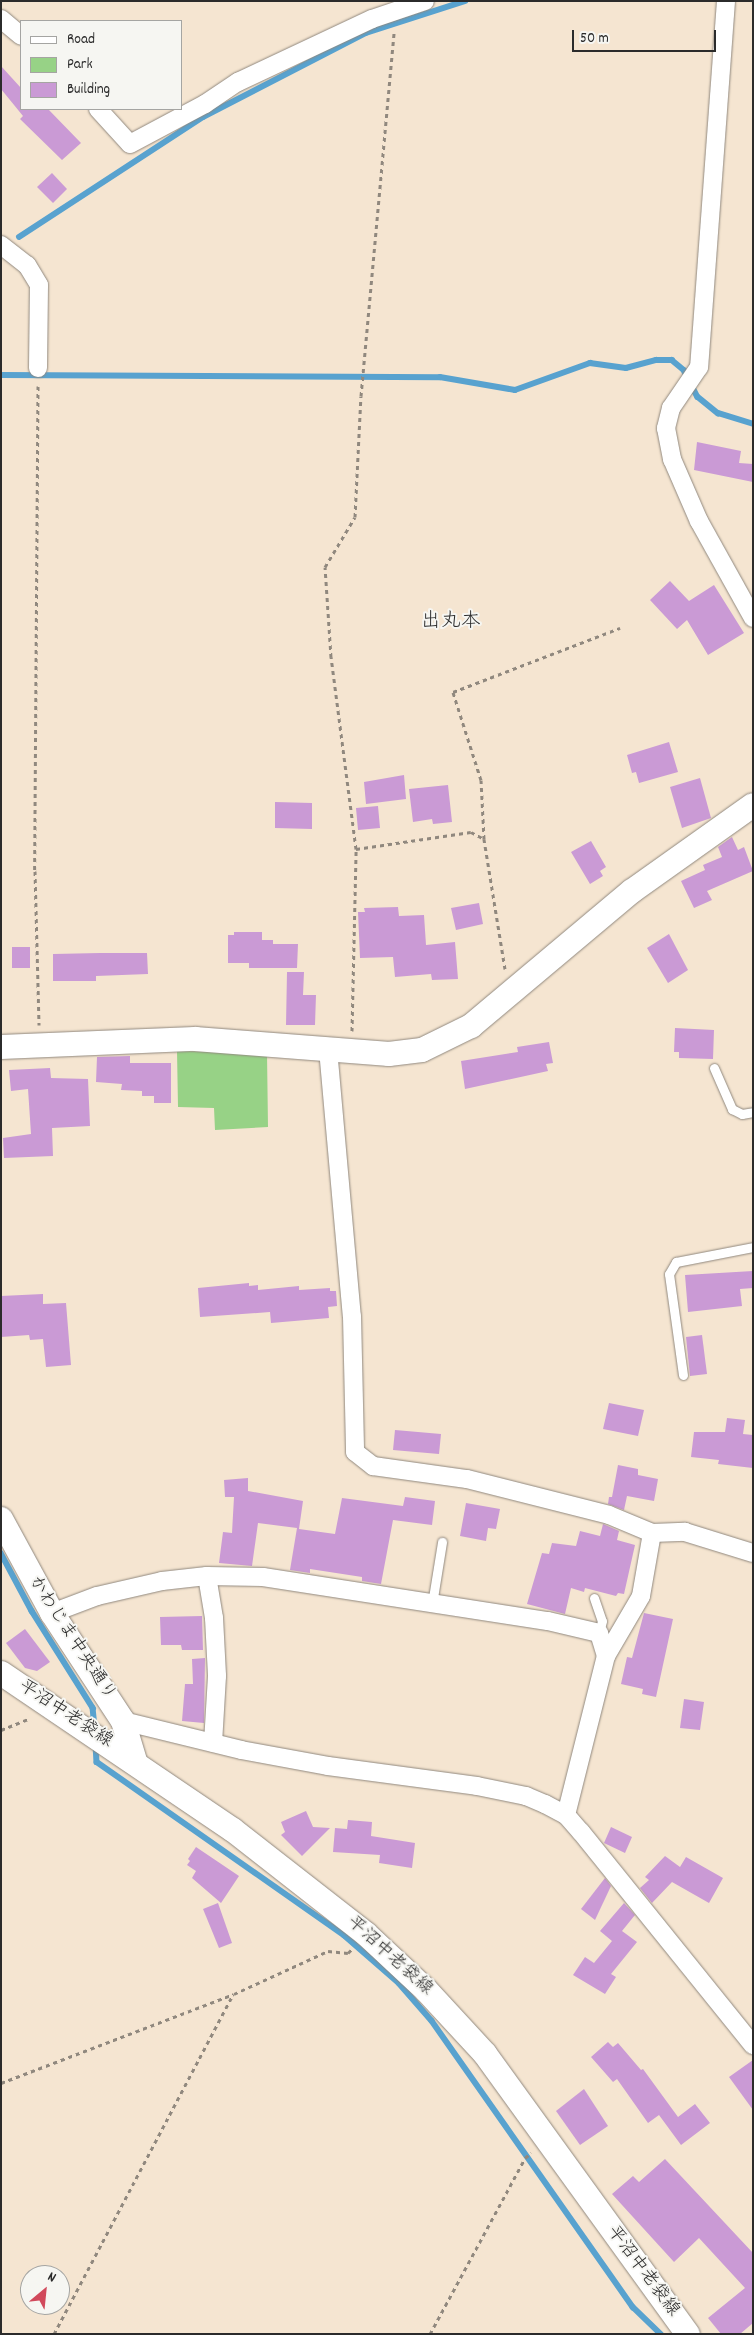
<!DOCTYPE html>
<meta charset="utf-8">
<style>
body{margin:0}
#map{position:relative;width:754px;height:2335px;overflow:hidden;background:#f5e5d1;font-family:Dekko,"Klee One",sans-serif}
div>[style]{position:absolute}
.green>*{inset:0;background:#97d286}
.stream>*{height:5.5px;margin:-2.75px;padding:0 2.75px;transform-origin:2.75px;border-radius:2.75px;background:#58a2cf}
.building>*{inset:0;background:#ca9ad5}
.path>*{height:3px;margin-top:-1.5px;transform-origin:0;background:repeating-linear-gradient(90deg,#90887e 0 4px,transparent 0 8px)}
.roads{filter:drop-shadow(0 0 1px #90887e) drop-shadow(0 0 1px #90887e)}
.lane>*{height:9px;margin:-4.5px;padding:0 4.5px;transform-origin:4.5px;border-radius:4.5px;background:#fff}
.street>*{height:18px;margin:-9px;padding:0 9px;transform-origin:9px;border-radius:9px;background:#fff}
.secondary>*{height:24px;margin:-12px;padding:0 12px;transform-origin:12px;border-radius:12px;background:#fff}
span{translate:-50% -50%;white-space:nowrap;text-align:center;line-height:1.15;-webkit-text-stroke:4px #f6f6f2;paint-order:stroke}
.street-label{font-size:18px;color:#2b2b2b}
.quarter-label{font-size:20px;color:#2b2b2b}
.frame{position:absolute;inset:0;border:2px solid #2b2b2b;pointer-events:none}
.legend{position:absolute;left:20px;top:20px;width:162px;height:90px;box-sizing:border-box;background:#f6f6f2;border:1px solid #a5a5a2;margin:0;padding:6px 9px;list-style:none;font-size:15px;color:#2b2b2b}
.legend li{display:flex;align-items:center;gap:10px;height:25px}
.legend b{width:25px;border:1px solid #a5a5a2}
.north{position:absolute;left:20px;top:2265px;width:50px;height:50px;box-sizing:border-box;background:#f6f6f2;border:1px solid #a5a5a2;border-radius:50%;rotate:28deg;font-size:14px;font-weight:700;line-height:20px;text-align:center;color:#2b2b2b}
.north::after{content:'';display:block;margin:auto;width:18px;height:22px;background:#d1495b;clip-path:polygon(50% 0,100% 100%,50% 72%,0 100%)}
.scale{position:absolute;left:572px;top:30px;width:144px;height:22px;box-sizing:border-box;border:2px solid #2b2b2b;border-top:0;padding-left:6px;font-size:15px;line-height:18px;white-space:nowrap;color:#2b2b2b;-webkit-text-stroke:4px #f6f6f2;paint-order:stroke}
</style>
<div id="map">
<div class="green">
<i style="clip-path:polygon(177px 1051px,267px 1053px,268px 1127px,215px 1130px,214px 1108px,178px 1107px)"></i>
</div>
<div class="stream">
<i style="left:19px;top:237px;width:220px;rotate:-33.1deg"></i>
<i style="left:203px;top:117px;width:183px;rotate:-27.3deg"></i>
<i style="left:366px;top:33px;width:104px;rotate:-17.9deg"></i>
<i style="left:1px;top:375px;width:439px;rotate:0.3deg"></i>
<i style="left:440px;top:377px;width:76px;rotate:9.8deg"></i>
<i style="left:515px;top:390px;width:80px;rotate:-19.8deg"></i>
<i style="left:590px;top:363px;width:36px;rotate:8deg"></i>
<i style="left:626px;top:368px;width:31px;rotate:-15deg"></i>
<i style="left:656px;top:360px;width:16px"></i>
<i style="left:672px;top:360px;width:16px;rotate:40deg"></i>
<i style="left:684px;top:370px;width:30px;rotate:63deg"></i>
<i style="left:698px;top:397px;width:26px;rotate:39deg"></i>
<i style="left:718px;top:413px;width:37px;rotate:17deg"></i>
<i style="left:1px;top:1553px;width:66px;rotate:61.9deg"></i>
<i style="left:32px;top:1611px;width:115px;rotate:57.8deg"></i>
<i style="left:93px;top:1708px;width:20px;rotate:84deg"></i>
<i style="left:96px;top:1744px;width:18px;rotate:87deg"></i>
<i style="left:97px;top:1762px;width:302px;rotate:35deg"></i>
<i style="left:344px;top:1935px;width:73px;rotate:41.1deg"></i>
<i style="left:399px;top:1983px;width:50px;rotate:49deg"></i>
<i style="left:432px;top:2021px;width:350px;rotate:54.9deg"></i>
<i style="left:633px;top:2307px;width:39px;rotate:44deg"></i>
</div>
<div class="building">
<i style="clip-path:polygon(1px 66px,21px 88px,21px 109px,48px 109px,81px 143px,62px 160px,20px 119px,23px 116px,1px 89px)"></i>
<i style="clip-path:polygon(52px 173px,67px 189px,53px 203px,37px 187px)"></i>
<i style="clip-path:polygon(697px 442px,741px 451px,739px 463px,753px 464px,753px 482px,694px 470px)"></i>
<i style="clip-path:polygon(670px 581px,689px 601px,714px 585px,744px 633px,708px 655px,687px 620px,677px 629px,650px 600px)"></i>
<i style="clip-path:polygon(669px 742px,678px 772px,639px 783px,636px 772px,632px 773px,627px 755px)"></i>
<i style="clip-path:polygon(404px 775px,406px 799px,366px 804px,364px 782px)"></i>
<i style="clip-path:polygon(700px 778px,711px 818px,682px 828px,670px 787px)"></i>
<i style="clip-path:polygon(448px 785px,452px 822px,433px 824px,432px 819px,413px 822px,409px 789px)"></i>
<i style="clip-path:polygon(275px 802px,312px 803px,312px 829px,275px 828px)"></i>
<i style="clip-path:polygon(378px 806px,380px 828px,358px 830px,356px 808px)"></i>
<i style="clip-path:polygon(732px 837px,738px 850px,744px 847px,753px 871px,707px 891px,712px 900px,694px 908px,681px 881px,705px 870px,703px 865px,722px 857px,718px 847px)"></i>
<i style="clip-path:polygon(591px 841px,606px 867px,600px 871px,603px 876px,590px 884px,571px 852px)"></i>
<i style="clip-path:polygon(479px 903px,483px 924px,456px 930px,451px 908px)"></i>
<i style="clip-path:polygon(398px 907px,399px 916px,424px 915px,426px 945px,455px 942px,458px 979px,432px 980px,431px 974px,395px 977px,393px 957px,360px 958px,358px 912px,365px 912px,364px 908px)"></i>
<i style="clip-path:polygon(234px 932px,262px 932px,262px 940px,273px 940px,273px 944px,298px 944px,297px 968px,249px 968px,249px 963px,228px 963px,228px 935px,234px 935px)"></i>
<i style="clip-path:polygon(669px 934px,688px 970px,668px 983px,647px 948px)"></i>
<i style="clip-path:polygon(12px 947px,30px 947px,30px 968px,12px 968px)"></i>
<i style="clip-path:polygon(100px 953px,147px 953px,148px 974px,96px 976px,96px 981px,53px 981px,53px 954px)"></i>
<i style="clip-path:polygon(287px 972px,304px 972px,303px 995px,316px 995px,315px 1025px,286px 1025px)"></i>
<i style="clip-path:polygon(675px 1028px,714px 1030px,713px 1059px,679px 1058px,679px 1052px,674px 1052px)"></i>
<i style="clip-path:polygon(549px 1042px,553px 1063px,546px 1064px,548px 1071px,465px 1089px,461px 1061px,518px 1052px,517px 1047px)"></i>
<i style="clip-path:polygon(130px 1056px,130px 1063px,171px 1063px,171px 1103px,154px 1103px,154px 1096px,142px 1096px,142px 1091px,121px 1090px,122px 1084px,96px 1082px,97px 1057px)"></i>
<i style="clip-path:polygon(50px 1068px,51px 1078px,88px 1079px,90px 1126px,52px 1128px,53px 1156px,4px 1158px,3px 1138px,31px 1134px,28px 1089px,11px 1091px,9px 1070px)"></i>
<i style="clip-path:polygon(753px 1271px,753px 1288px,740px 1289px,742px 1306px,688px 1312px,685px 1275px)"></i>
<i style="clip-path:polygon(249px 1283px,249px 1286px,258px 1285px,258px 1290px,299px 1286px,299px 1290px,330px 1288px,330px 1291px,336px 1291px,337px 1306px,328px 1307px,329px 1318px,271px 1323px,270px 1312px,200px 1317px,198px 1288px)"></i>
<i style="clip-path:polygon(43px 1294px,43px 1304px,66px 1303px,71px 1365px,46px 1367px,43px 1339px,30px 1340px,29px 1335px,1px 1337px,1px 1296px)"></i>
<i style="clip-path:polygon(702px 1335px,707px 1374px,690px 1376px,686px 1337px)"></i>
<i style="clip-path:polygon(609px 1403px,644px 1410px,638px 1436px,603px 1429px)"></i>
<i style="clip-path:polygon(727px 1418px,745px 1420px,743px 1434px,753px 1435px,753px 1468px,718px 1464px,719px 1460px,691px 1457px,694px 1432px,725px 1432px)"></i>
<i style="clip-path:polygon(395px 1430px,441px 1434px,439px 1454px,393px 1450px)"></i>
<i style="clip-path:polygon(618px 1465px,638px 1469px,638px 1475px,658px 1479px,654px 1501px,627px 1496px,624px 1510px,608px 1504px,609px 1497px,612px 1497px)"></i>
<i style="clip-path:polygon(248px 1478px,248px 1491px,303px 1501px,299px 1529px,335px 1534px,342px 1498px,403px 1506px,405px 1497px,435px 1501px,432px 1525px,393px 1520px,381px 1584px,362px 1581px,362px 1577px,310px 1569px,310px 1573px,290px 1570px,297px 1528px,258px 1523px,252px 1566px,219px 1563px,223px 1532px,232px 1533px,234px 1497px,225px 1497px,224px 1480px)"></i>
<i style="clip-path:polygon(466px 1503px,500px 1509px,496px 1529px,488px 1528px,486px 1541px,460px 1536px)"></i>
<i style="clip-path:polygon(603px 1524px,619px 1531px,617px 1540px,635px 1545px,624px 1594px,618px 1593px,616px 1596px,585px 1588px,584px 1592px,571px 1588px,565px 1614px,527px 1604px,542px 1553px,549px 1554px,552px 1543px,576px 1546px,580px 1531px,600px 1536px)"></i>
<i style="clip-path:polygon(644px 1613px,673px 1619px,656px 1697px,642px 1694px,643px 1689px,621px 1684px,627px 1657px,632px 1658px)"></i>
<i style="clip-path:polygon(202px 1616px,203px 1650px,182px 1650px,181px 1645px,161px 1645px,160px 1617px)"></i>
<i style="clip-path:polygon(25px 1629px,50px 1662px,37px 1671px,25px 1668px,6px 1643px)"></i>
<i style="clip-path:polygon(205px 1658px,204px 1723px,182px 1721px,185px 1684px,193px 1684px,192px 1659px)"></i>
<i style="clip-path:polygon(684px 1699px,704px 1702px,700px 1730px,680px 1728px)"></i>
<i style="clip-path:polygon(306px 1811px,313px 1827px,330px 1828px,302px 1856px,281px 1835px,285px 1832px,281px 1822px)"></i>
<i style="clip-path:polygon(348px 1820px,372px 1822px,371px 1836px,415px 1843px,412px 1868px,379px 1863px,380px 1855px,333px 1852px,335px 1828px,347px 1829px)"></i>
<i style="clip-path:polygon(611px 1827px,632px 1837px,625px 1853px,604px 1843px)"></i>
<i style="clip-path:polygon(196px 1847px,239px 1876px,221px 1903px,192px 1878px,196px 1871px,187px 1865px,190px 1861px,188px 1859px)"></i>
<i style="clip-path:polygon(665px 1856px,680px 1867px,686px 1857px,723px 1878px,709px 1903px,672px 1882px,652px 1903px,640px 1888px,649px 1880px,645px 1877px)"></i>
<i style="clip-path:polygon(605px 1878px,611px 1886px,595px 1920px,581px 1909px)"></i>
<i style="clip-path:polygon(218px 1903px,232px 1943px,219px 1948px,203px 1909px)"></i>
<i style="clip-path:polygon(624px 1903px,635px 1915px,622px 1931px,637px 1942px,611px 1974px,616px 1977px,605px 1994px,573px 1975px,585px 1957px,594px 1963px,612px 1941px,600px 1931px)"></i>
<i style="clip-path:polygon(608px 2042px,613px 2047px,618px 2043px,641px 2070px,643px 2069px,678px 2117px,695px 2104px,710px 2123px,681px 2145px,659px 2115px,648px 2123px,617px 2079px,613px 2082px,591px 2057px)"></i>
<i style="clip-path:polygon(753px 2060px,753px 2110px,729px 2077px)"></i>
<i style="clip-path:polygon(584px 2089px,608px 2126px,580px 2145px,556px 2111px)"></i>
<i style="clip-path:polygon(665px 2159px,753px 2253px,753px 2323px,740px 2334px,721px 2334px,708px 2318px,745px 2288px,699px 2238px,674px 2262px,612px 2194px,633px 2176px,639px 2182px)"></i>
</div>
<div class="path">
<i style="left:38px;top:386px;width:485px;rotate:90.4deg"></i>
<i style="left:35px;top:871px;width:154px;rotate:88.5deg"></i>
<i style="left:356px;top:849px;width:194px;rotate:-97.4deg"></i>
<i style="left:331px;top:657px;width:90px;rotate:-93.8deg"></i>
<i style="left:325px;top:567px;width:58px;rotate:-59deg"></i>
<i style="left:355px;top:517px;width:121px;rotate:-87.2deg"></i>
<i style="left:361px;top:396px;width:366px;rotate:-84.8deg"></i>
<i style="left:505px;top:969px;width:132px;rotate:-99.2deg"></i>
<i style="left:484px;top:839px;width:59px;rotate:-92.9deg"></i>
<i style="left:481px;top:780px;width:92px;rotate:-107.7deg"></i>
<i style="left:453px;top:692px;width:179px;rotate:-21deg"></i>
<i style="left:352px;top:1031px;width:182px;rotate:-88.7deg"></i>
<i style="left:356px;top:849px;width:116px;rotate:-8.4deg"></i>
<i style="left:471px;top:832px;width:15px;rotate:28deg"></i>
<i style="left:1px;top:1730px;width:31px;rotate:-22deg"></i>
<i style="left:1px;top:2083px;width:249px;rotate:-20.9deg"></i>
<i style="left:234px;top:1994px;width:103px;rotate:-24.6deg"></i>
<i style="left:328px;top:1951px;width:20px;rotate:6deg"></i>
<i style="left:348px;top:1953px;width:7px;rotate:-45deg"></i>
<i style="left:54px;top:2334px;width:383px;rotate:-62.2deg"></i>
<i style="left:430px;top:2334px;width:200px;rotate:-61.6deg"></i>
<i style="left:525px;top:2158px;width:8px;rotate:-40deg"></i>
</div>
<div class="roads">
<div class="lane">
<i style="left:714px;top:1068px;width:45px;rotate:66.3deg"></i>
<i style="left:732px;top:1109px;width:11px;rotate:27deg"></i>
<i style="left:742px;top:1114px;width:11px;rotate:-10deg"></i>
<i style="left:683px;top:1375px;width:102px;rotate:-97.9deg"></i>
<i style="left:669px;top:1274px;width:14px;rotate:-60deg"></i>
<i style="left:676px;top:1262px;width:78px;rotate:-11deg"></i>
<i style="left:594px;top:1598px;width:24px;rotate:71deg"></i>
<i style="left:602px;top:1621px;width:12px;rotate:104deg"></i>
<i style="left:432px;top:1604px;width:63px;rotate:-80.8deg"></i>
</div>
<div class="street">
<i style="left:726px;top:1px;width:367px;rotate:94.2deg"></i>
<i style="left:699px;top:367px;width:50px;rotate:124.3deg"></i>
<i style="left:671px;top:408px;width:21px;rotate:104deg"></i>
<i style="left:666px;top:428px;width:32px;rotate:79deg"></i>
<i style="left:672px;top:459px;width:68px;rotate:66.5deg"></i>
<i style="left:699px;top:521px;width:111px;rotate:60.9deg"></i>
<i style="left:1px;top:19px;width:26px;rotate:40deg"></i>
<i style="left:98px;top:109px;width:47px;rotate:47.6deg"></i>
<i style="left:130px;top:144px;width:85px;rotate:-28.1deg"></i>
<i style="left:205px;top:104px;width:40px;rotate:-34deg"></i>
<i style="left:238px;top:82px;width:148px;rotate:-25.2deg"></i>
<i style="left:372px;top:19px;width:56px;rotate:-18.8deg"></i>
<i style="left:1px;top:245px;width:33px;rotate:38deg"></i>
<i style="left:27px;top:265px;width:23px;rotate:59deg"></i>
<i style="left:39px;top:285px;width:83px;rotate:90.7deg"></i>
<i style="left:328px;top:1049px;width:268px;rotate:84.9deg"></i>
<i style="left:352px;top:1316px;width:136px;rotate:88.7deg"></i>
<i style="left:355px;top:1452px;width:23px;rotate:38deg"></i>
<i style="left:373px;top:1466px;width:95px;rotate:7.9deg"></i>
<i style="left:467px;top:1479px;width:146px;rotate:14.2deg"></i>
<i style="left:609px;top:1515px;width:47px;rotate:22.7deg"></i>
<i style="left:652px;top:1533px;width:33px;rotate:-2deg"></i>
<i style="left:685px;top:1532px;width:71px;rotate:17.2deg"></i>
<i style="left:207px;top:1576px;width:43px;rotate:80.5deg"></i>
<i style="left:214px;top:1618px;width:58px;rotate:87deg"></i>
<i style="left:217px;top:1676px;width:67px;rotate:93.4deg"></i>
<i style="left:52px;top:1613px;width:48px;rotate:-20.7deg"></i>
<i style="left:97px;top:1596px;width:67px;rotate:-13deg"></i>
<i style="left:162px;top:1581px;width:45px;rotate:-6.3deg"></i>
<i style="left:207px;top:1576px;width:56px;rotate:1deg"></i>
<i style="left:263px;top:1577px;width:288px;rotate:8.8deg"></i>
<i style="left:548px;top:1621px;width:52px;rotate:13.2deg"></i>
<i style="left:599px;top:1633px;width:24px;rotate:73deg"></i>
<i style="left:123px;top:1721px;width:122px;rotate:13.8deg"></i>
<i style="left:241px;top:1750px;width:88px;rotate:10.4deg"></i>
<i style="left:328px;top:1766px;width:150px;rotate:7.6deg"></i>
<i style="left:477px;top:1786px;width:50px;rotate:11.5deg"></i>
<i style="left:526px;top:1796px;width:21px;rotate:23deg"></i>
<i style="left:545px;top:1804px;width:24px;rotate:28deg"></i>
<i style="left:566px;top:1815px;width:23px;rotate:49deg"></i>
<i style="left:581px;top:1832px;width:274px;rotate:51.1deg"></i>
<i style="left:566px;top:1815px;width:164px;rotate:-75.9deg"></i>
<i style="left:606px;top:1656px;width:69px;rotate:-59.7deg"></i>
<i style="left:641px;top:1596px;width:64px;rotate:-80.1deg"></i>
</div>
<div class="secondary">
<i style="left:1px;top:1047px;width:194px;rotate:-2.4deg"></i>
<i style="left:195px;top:1039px;width:195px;rotate:4.4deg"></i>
<i style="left:389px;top:1054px;width:33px;rotate:-7deg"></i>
<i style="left:422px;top:1050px;width:55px;rotate:-26.1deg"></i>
<i style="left:471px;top:1026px;width:210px;rotate:-40deg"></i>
<i style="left:632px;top:891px;width:148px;rotate:-35.4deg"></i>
<i style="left:1px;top:1519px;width:107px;rotate:61.5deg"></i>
<i style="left:52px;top:1613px;width:129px;rotate:56.7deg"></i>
<i style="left:123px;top:1721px;width:42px;rotate:73.3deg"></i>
<i style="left:1px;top:1673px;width:280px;rotate:34.1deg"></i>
<i style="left:233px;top:1830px;width:169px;rotate:38deg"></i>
<i style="left:366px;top:1934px;width:82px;rotate:43deg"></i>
<i style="left:426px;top:1990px;width:87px;rotate:47.3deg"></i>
<i style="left:485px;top:2054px;width:346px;rotate:54.1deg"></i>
</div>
</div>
<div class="street-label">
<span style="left:71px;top:1639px;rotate:57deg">かわじま中央通り</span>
<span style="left:65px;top:1715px;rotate:33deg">平沼中老袋線</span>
<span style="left:389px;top:1957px;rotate:42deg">平沼中老袋線</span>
<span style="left:642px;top:2272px;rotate:53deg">平沼中老袋線</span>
</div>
<div class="quarter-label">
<span style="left:451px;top:622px">出丸本</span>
</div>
<div class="frame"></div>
<ul class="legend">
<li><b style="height:6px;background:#fff"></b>Road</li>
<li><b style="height:14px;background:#97d286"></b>Park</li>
<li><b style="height:14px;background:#ca9ad5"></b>Building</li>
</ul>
<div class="north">N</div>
<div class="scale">50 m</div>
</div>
